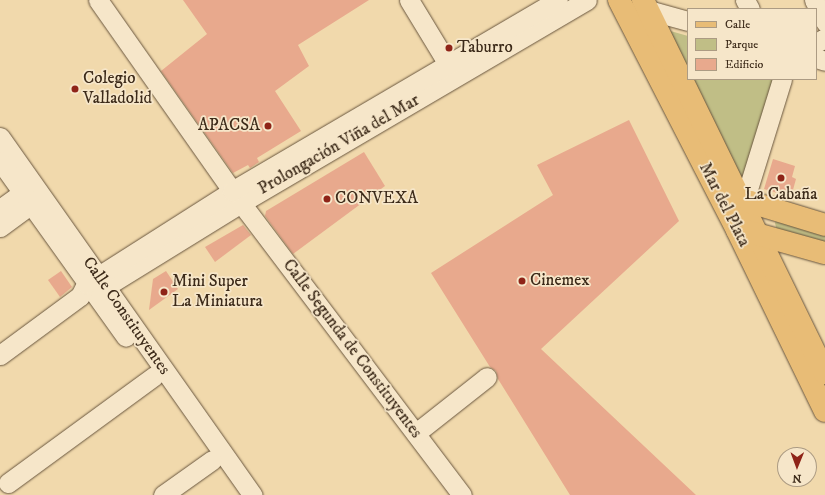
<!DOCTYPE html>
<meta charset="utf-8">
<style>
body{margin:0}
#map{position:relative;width:825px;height:495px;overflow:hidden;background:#f1d9ac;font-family:"IM FELL DW Pica",serif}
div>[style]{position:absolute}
.green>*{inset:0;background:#c0be86}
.building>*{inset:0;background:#e8a98d}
.roads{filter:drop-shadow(0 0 1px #69563e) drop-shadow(0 0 1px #69563e)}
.minor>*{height:19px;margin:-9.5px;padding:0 9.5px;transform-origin:9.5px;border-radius:9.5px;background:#f6e6c9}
.major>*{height:22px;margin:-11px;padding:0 11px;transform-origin:11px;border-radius:11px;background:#e8bc76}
.dots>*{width:11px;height:11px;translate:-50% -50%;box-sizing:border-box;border:2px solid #f6e6c9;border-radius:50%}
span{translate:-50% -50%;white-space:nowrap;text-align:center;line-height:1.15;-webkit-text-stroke:3.5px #f6e6c9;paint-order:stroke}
.poi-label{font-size:17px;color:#3c2a19}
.left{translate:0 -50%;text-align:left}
.right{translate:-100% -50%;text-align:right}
.street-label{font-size:17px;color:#3c2a19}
.legend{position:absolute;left:687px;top:8px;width:130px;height:72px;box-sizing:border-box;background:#f6e6c9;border:1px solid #ac9b83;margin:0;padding:5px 7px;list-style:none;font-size:12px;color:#3c2a19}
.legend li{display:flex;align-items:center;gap:8px;height:20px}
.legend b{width:20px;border:1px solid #ac9b83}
.north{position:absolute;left:777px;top:447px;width:40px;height:40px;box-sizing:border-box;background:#f6e6c9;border:1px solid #ac9b83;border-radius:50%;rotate:181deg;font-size:11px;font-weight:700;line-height:16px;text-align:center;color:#3c2a19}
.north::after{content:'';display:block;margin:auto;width:14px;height:18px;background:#8f2418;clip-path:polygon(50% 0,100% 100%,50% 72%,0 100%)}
</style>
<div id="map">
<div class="green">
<i style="clip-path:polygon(667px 30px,688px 36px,688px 72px)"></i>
<i style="clip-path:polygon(692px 79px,774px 79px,742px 180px)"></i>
<i style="clip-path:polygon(777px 217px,825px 228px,825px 246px,777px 231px,775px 223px)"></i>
</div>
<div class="building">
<i style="clip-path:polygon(183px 0,369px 0,298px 45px,309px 66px,275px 91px,301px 131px,257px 158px,259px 162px,250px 168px,248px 165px,233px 173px,161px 71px,207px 34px)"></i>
<i style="clip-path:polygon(629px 120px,679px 221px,541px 349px,696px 495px,570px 495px,498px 379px,496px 371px,490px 367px,431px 273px,553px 195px,537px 165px)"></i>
<i style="clip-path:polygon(364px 152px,385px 186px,293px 254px,265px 216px,266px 211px)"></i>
<i style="clip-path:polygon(773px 159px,795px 166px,792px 177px,796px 179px,791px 197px,764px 189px)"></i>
<i style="clip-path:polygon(243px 225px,251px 235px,215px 262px,205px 247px)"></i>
<i style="clip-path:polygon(61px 271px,72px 287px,60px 297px,48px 280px)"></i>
<i style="clip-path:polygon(166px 271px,178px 289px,149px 310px,153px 279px)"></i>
</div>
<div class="roads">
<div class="minor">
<i style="left:98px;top:0;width:233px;rotate:54.9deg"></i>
<i style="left:232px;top:191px;width:381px;rotate:52.9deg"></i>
<i style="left:409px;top:0;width:87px;rotate:58.7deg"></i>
<i style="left:745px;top:0;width:10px;rotate:61deg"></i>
<i style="left:814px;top:0;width:25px;rotate:63deg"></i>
<i style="left:648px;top:10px;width:41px;rotate:15.4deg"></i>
<i style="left:816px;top:43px;width:10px;rotate:-29deg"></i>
<i style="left:816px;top:58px;width:9px;rotate:18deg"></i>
<i style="left:0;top:137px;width:438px;rotate:54.8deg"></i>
<i style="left:0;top:161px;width:216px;rotate:54.4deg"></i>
<i style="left:741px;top:202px;width:15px;rotate:-62deg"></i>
<i style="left:748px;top:189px;width:115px;rotate:-72.8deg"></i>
<i style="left:0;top:209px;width:39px;rotate:-36deg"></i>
<i style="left:0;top:227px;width:51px;rotate:-36.2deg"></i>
<i style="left:97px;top:292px;width:169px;rotate:-31.7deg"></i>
<i style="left:241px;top:203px;width:401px;rotate:-30.4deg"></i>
<i style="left:0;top:355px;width:99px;rotate:-36.4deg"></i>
<i style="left:80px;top:296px;width:13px;rotate:-63deg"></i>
<i style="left:86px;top:284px;width:173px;rotate:-32.5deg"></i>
<i style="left:232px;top:191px;width:378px;rotate:-30.4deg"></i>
<i style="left:416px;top:433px;width:90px;rotate:-38.3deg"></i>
<i style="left:8px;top:483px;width:181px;rotate:-36.2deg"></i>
<i style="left:163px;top:495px;width:60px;rotate:-35.5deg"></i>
</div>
<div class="major">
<i style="left:619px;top:0;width:259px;rotate:62.8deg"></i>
<i style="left:737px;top:230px;width:201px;rotate:64.1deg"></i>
<i style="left:643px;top:0;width:415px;rotate:64deg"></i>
<i style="left:730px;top:204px;width:11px;rotate:-10deg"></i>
<i style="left:741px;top:202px;width:9px"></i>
<i style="left:750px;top:202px;width:78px;rotate:17deg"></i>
<i style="left:746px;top:231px;width:82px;rotate:15.6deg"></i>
</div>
</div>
<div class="dots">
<i style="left:449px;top:48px;background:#8f2418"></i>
<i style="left:75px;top:89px;background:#8f2418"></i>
<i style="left:268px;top:126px;background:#8f2418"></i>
<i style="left:781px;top:178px;background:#8f2418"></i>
<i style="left:327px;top:199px;background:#8f2418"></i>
<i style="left:522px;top:281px;background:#8f2418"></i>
<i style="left:164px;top:292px;background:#8f2418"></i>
</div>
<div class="poi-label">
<span class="left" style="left:457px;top:48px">Taburro</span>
<span class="left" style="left:83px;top:89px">Colegio<br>Valladolid</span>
<span class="right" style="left:260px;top:126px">APACSA</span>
<span style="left:781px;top:195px">La Cabaña</span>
<span class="left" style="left:335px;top:199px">CONVEXA</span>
<span class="left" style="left:530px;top:281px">Cinemex</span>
<span class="left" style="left:172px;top:292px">Mini Super<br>La Miniatura</span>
</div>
<div class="street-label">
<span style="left:339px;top:145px;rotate:-30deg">Prolongación Viña del Mar</span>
<span style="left:724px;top:205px;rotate:63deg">Mar del Plata</span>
<span style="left:126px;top:316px;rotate:55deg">Calle Constituyentes</span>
<span style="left:352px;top:349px;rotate:53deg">Calle Segunda de Constituyentes</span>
</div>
<ul class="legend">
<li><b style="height:5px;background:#e8bc76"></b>Calle</li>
<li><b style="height:11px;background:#c0be86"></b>Parque</li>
<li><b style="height:11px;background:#e8a98d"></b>Edificio</li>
</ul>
<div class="north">N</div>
</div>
